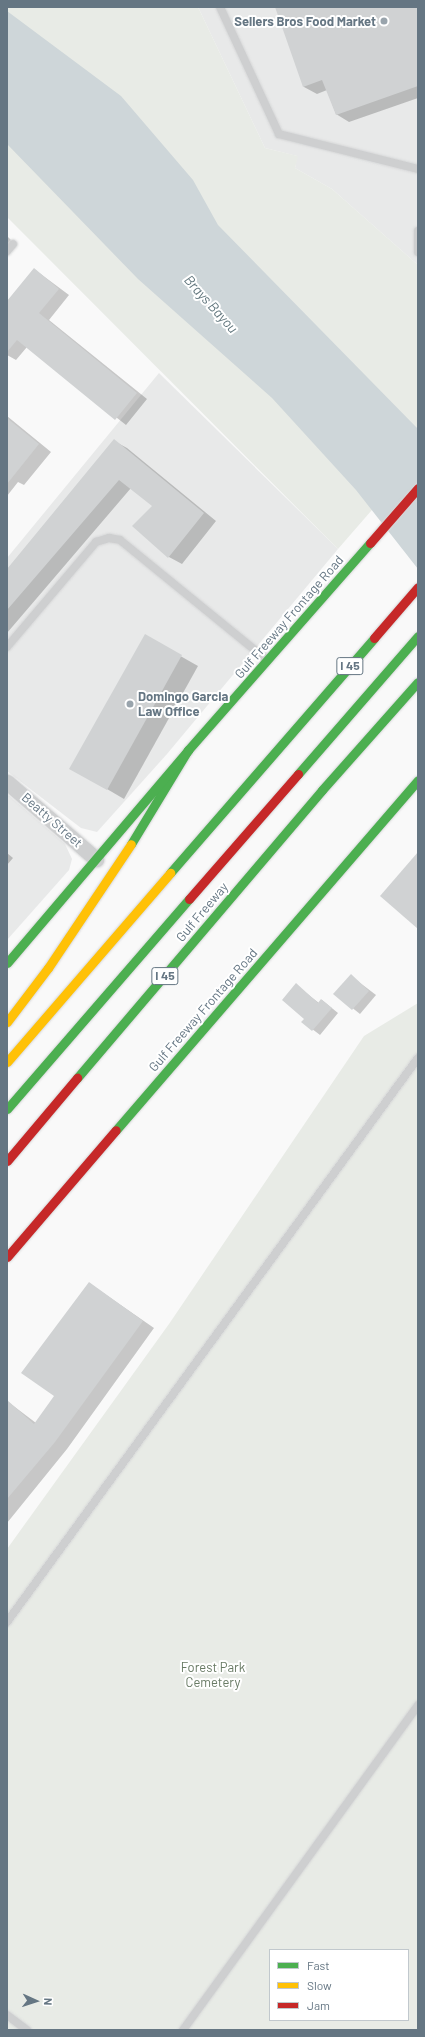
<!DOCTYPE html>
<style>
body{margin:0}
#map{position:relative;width:425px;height:2037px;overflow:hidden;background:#f9f9f9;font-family:Barlow,sans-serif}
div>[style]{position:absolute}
.built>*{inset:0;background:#e8e9e9}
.green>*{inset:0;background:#e8ebe6}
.water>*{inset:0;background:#ced6d9}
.shadow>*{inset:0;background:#0003}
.building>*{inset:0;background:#d0d2d3}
.roads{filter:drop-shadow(0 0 1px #d5d6d7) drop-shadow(0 0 1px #d5d6d7)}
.lane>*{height:8px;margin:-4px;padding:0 4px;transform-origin:4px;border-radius:4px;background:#cecfd0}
.street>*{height:15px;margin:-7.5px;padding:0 7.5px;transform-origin:7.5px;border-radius:7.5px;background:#cecfd0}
.fast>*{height:9px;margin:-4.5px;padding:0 4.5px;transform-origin:4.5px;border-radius:4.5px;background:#4caf50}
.slow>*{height:9px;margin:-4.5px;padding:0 4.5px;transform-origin:4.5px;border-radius:4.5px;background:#ffc107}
.jam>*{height:9px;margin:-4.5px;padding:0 4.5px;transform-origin:4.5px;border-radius:4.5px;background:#c62828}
.dots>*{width:11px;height:11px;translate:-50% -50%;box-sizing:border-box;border:2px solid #fff;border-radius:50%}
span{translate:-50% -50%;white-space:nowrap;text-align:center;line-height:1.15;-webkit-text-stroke:4px #fff;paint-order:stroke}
.shield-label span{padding:1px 3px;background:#fff;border:1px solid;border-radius:3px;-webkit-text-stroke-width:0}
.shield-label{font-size:12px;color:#657683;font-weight:700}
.poi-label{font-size:13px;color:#657683;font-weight:700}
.right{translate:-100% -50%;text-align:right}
.left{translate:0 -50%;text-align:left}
.street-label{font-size:13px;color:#657683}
.park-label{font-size:13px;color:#687a64}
.water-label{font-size:14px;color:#60757c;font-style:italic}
.frame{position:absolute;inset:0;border:8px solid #657683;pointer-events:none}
.legend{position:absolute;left:269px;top:1949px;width:140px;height:72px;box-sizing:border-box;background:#fff;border:1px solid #c1c8cd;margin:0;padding:5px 7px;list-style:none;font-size:12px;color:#657683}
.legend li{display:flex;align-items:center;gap:8px;height:20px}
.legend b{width:20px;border:1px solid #c1c8cd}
.north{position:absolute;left:16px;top:1981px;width:40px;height:40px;-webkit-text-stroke:3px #fff;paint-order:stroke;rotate:93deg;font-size:11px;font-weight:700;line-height:16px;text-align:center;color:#657683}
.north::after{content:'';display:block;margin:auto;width:14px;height:18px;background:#657683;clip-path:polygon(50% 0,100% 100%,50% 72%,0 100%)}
</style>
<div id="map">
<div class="built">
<i style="clip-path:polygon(198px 7px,418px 7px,418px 265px,332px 189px,295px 168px,297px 156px,265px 148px)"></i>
<i style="clip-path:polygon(159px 373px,338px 549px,167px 754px,97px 832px,81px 828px,7px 771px,7px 558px)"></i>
<i style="clip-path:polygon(7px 794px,65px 844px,72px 859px,69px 870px,7px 940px)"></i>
</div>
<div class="green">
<i style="clip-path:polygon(7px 7px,198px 7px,265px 148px,298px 156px,295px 168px,332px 189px,418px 265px,418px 457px,338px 549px,7px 217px)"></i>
<i style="clip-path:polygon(evenodd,418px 1003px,418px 2030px,7px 2030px,7px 1549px,169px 1324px,364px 1036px,418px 1003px,270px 1950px,408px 1950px,408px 2020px,270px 2020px,270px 1950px)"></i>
</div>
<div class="water">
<i style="clip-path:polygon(7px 11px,121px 96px,193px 180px,218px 225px,418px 429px,418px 569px,356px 490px,272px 398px,138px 279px,7px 144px)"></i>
</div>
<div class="shadow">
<i style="clip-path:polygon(276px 7px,418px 7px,418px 98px,349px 122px,336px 114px,327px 90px,317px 94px,304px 87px)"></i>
<i style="clip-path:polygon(7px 236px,11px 240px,7px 245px)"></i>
<i style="clip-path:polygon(34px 269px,69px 295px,49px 320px,147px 399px,126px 425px,27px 347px,16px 360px,7px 355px,7px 302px)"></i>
<i style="clip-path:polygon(7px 416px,51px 452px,24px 485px,18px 482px,7px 496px)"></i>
<i style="clip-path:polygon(114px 441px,127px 448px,216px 521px,182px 564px,169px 557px,154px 506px,131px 488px,7px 633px,7px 570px)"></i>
<i style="clip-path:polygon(145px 636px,198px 666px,124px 799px,71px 768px)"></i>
<i style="clip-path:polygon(7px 853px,13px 858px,7px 865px)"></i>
<i style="clip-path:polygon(351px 976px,376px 995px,360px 1014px,335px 994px)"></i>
<i style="clip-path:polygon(296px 985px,319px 1003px,322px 1000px,338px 1013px,320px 1035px,303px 1022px,305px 1019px)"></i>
<i style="clip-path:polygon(89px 1283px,154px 1328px,67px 1449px,7px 1523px,7px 1401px,36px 1423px,55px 1396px)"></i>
</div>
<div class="building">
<i style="clip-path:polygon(275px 7px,418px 7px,418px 86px,336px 115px,322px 80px,303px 87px)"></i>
<i style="clip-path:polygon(34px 268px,59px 289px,39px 313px,137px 393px,115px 420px,17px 340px,7px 352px,7px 301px)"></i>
<i style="clip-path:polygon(7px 418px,39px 444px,7px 484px)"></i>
<i style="clip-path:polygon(114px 439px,204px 513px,168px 558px,132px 526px,152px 506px,119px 480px,7px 610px,7px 569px)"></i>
<i style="clip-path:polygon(145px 634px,182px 655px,107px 790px,69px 769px)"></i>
<i style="clip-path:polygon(418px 852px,418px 929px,380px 896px)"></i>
<i style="clip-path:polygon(351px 974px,369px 991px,352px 1010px,333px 994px)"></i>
<i style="clip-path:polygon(296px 983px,318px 1003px,321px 999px,332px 1008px,312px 1031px,301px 1022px,304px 1019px,282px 1000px)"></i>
<i style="clip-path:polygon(89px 1282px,143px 1321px,55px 1442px,7px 1499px,7px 1400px,34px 1424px,54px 1396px,21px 1373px)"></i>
</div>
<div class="roads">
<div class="lane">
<i style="left:220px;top:7px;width:140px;rotate:65.1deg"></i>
<i style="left:279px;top:134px;width:143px;rotate:14.1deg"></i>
<i style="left:418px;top:231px;width:21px;rotate:90deg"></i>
<i style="left:7px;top:251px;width:9px;rotate:-49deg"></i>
<i style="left:7px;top:647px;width:138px;rotate:-49.7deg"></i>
<i style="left:96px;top:542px;width:14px;rotate:-17deg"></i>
<i style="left:109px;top:538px;width:11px;rotate:10deg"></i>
<i style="left:120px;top:540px;width:188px;rotate:39.2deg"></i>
<i style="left:7px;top:1622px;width:698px;rotate:-53.92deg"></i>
<i style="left:7px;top:2015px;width:25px;rotate:37deg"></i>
<i style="left:183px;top:2030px;width:401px;rotate:-54.1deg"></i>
</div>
<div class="street">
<i style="left:7px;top:782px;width:118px;rotate:40.9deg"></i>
</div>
<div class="fast">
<i style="left:298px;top:774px;width:183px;rotate:-49deg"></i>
<i style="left:131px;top:844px;width:110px;rotate:-58.8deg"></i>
<i style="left:170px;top:873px;width:311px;rotate:-49deg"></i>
<i style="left:7px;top:963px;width:280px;rotate:-49.6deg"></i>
<i style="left:188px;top:750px;width:276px;rotate:-48.7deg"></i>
<i style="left:77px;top:1078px;width:378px;rotate:-49.6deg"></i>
<i style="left:322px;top:790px;width:144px;rotate:-48.4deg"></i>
<i style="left:7px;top:1109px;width:278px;rotate:-49.1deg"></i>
<i style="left:116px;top:1130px;width:462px;rotate:-49.2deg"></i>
</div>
<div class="slow">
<i style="left:7px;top:1022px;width:68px;rotate:-52.8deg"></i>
<i style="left:48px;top:968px;width:149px;rotate:-56.2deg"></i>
<i style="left:7px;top:1062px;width:250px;rotate:-49.2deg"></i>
</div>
<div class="jam">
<i style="left:370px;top:543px;width:73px;rotate:-48.9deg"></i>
<i style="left:374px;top:638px;width:67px;rotate:-49.2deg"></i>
<i style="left:189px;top:899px;width:166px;rotate:-48.9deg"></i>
<i style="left:7px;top:1161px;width:109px;rotate:-49.9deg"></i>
<i style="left:7px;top:1257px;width:167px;rotate:-49.4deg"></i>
</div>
</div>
<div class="dots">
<i style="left:384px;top:21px;background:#99a4ac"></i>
<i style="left:130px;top:704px;background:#99a4ac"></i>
</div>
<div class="shield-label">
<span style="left:350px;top:666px">I 45</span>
<span style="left:165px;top:976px">I 45</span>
</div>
<div class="poi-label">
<span class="right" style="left:376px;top:21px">Sellers Bros Food Market</span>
<span class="left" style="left:138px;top:704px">Domingo Garcia<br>Law Office</span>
</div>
<div class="street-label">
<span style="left:289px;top:617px;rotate:-49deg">Gulf Freeway Frontage Road</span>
<span style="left:52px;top:820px;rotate:41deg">Beatty Street</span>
<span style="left:202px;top:912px;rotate:-50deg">Gulf Freeway</span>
<span style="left:203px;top:1010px;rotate:-49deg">Gulf Freeway Frontage Road</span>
</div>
<div class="park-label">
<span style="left:213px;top:1675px">Forest Park<br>Cemetery</span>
</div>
<div class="water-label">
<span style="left:211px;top:304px;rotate:48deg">Brays Bayou</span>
</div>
<div class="frame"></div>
<ul class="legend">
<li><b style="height:5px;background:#4caf50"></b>Fast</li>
<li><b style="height:5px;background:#ffc107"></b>Slow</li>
<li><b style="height:5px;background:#c62828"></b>Jam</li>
</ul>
<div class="north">N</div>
</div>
